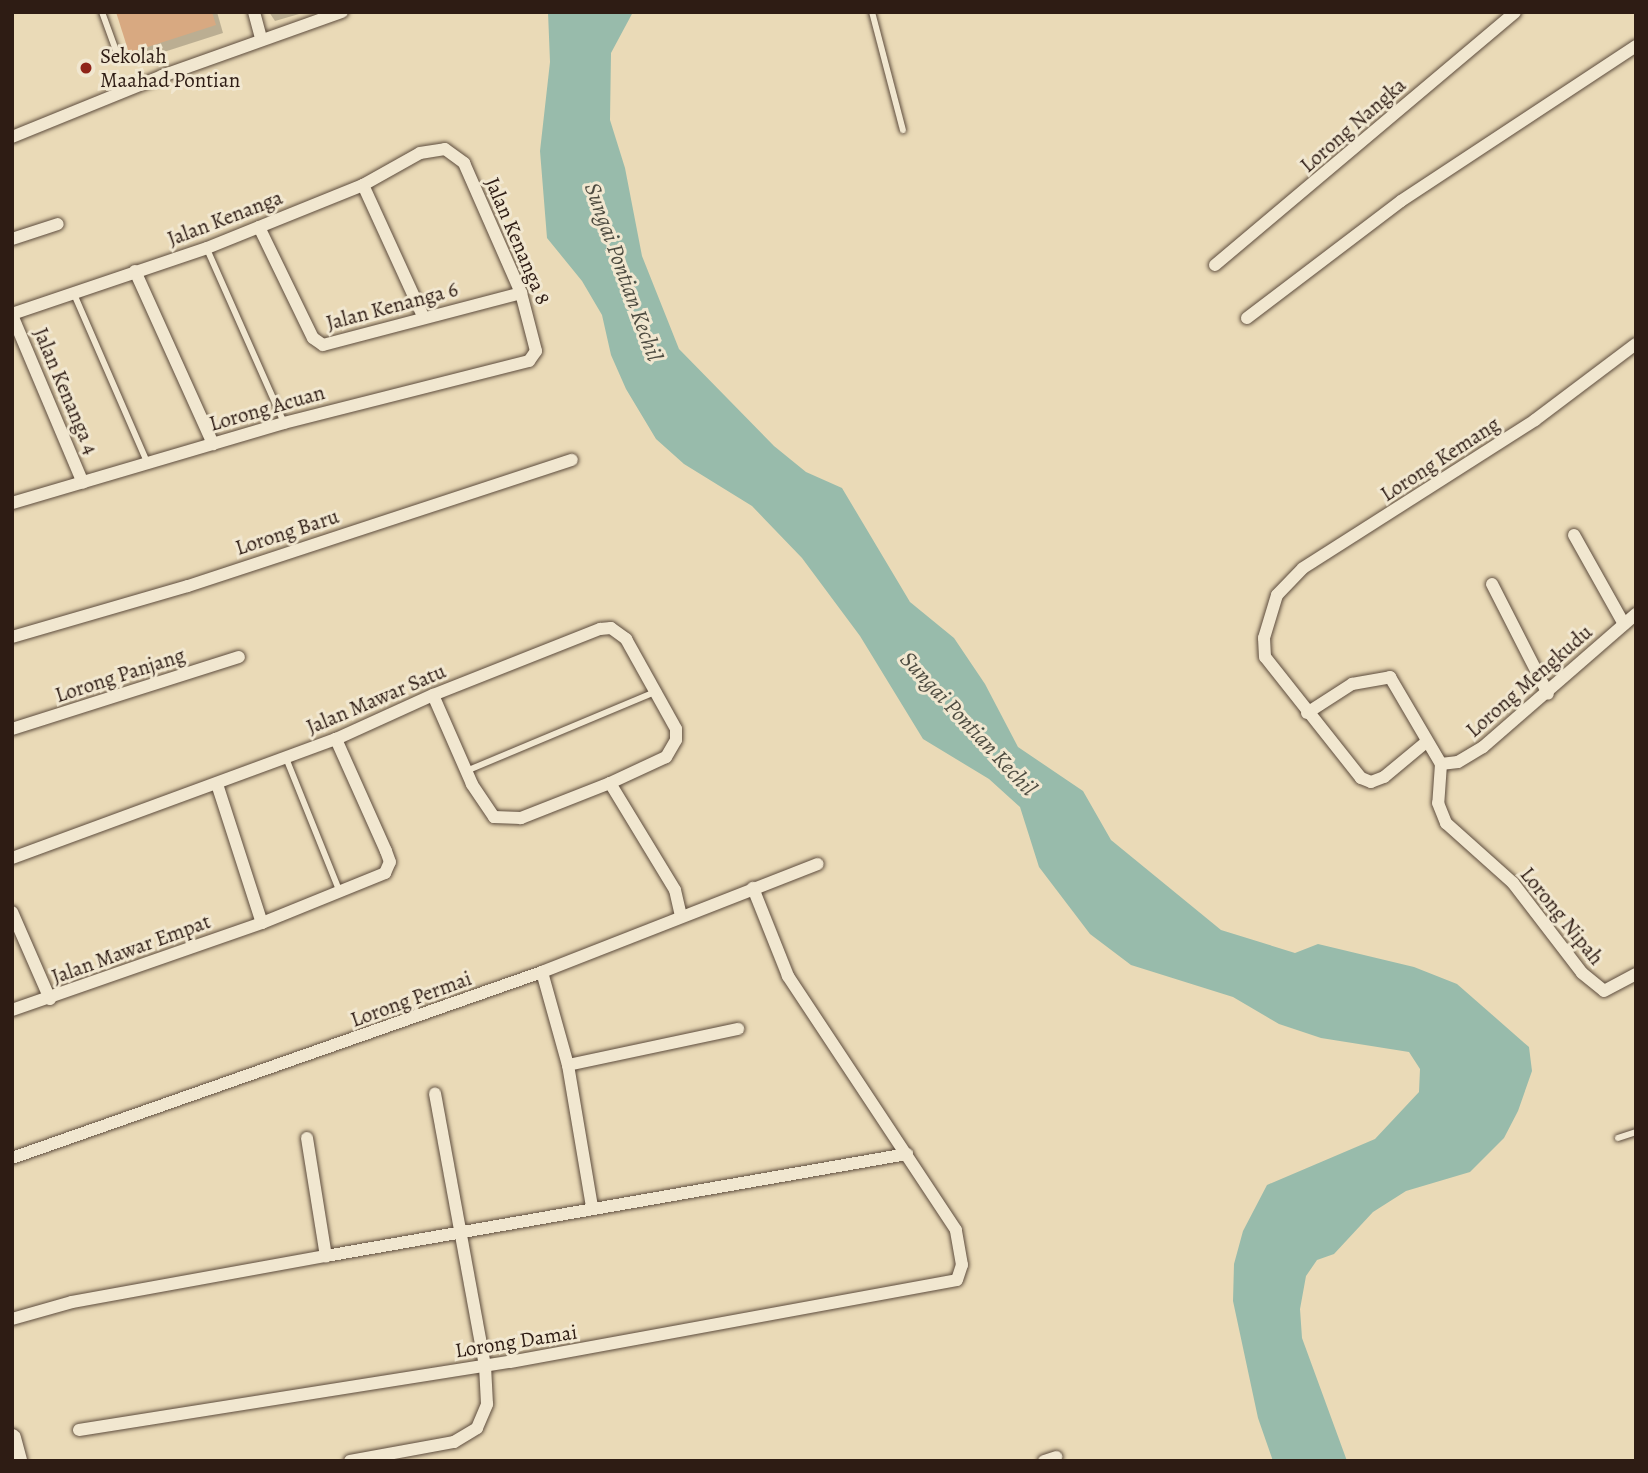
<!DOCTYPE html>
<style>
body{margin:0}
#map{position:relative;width:1648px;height:1473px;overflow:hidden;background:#eadab7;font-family:Alegreya,serif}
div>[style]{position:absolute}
.water>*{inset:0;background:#98bbab}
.shadow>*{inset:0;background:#0003}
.building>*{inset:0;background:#d8a981}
.roads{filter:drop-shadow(0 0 2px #5d4c3d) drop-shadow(0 0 2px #5d4c3d)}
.service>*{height:6px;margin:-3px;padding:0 3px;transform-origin:3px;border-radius:3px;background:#f1e7d0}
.minor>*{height:12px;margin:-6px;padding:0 6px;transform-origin:6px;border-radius:6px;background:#f1e7d0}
.secondary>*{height:18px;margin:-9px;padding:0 9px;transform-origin:9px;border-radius:9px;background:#f1e7d0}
.dots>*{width:19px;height:19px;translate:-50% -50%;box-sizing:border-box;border:4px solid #f1e7d0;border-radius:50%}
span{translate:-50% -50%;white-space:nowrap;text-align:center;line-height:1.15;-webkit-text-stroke:6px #f1e7d0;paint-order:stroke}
.poi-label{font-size:21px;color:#2e1c14}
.left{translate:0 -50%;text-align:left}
.street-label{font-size:21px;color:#2e1c14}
.water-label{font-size:23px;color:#4e4c41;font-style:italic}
.frame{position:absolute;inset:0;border:14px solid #2e1c14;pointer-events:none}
</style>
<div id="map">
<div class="water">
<i style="clip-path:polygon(548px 12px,633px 12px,611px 53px,610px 120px,625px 168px,642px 256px,679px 349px,774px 446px,806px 472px,842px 488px,910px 602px,954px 638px,985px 684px,1018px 747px,1083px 791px,1111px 840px,1221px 930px,1295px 953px,1318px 944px,1414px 967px,1457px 984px,1529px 1047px,1532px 1071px,1518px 1111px,1504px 1138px,1470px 1172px,1406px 1191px,1373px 1212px,1334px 1254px,1317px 1260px,1306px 1276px,1300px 1309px,1302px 1338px,1347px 1461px,1273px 1461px,1258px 1418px,1233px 1301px,1234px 1264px,1243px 1231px,1267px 1185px,1375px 1139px,1419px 1092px,1420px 1069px,1409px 1052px,1321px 1038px,1279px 1024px,1233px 997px,1131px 965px,1090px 934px,1039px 867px,1020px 807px,989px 779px,923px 739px,860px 636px,802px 558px,752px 506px,684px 464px,656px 439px,626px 389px,611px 355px,602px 315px,582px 281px,547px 238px,540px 151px,550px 62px)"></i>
</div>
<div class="shadow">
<i style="clip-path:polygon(118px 12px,217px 12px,223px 33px,139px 60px,131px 52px)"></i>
<i style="clip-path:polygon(269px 12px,306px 12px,275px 21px)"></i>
</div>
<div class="building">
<i style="clip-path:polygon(116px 12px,212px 12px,216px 25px,129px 53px)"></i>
</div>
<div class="roads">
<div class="service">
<i style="left:102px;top:12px;width:47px;rotate:70deg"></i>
<i style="left:872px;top:12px;width:122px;rotate:75.3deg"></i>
<i style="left:207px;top:249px;width:190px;rotate:66.1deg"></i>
<i style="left:74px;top:294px;width:183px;rotate:66.5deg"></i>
<i style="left:286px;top:758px;width:144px;rotate:68.1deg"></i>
<i style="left:466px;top:771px;width:205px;rotate:-22.7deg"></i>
<i style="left:1618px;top:1138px;width:19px;rotate:-18deg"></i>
</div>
<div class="minor">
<i style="left:254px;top:12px;width:28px;rotate:75deg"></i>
<i style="left:12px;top:137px;width:162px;rotate:-22.1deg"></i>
<i style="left:162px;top:76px;width:191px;rotate:-19.6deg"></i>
<i style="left:363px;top:185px;width:144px;rotate:65.4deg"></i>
<i style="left:259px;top:227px;width:123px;rotate:64.1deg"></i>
<i style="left:313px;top:338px;width:12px;rotate:35deg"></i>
<i style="left:323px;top:345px;width:205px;rotate:-14.7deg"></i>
<i style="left:12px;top:239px;width:48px;rotate:-18.1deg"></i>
<i style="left:1215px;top:265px;width:392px;rotate:-40.1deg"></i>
<i style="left:135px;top:271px;width:190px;rotate:65.7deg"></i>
<i style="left:12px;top:314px;width:206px;rotate:-18.7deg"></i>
<i style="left:207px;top:248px;width:168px;rotate:-22deg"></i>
<i style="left:363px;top:185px;width:65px;rotate:-29.3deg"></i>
<i style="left:420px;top:153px;width:25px;rotate:-9deg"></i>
<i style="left:445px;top:149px;width:24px;rotate:36deg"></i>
<i style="left:464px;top:163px;width:142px;rotate:66.3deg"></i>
<i style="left:521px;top:293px;width:60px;rotate:75.5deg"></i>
<i style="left:536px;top:351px;width:12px;rotate:125deg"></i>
<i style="left:529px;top:361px;width:253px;rotate:165.8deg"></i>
<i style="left:284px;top:423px;width:284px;rotate:163.6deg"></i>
<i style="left:12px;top:315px;width:182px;rotate:67.1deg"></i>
<i style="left:1247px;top:318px;width:193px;rotate:-37.2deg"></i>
<i style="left:1401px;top:201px;width:282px;rotate:-33.4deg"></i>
<i style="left:1574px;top:535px;width:102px;rotate:60.7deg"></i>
<i style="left:1492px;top:584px;width:123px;rotate:63deg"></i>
<i style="left:12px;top:637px;width:183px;rotate:-16.2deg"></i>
<i style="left:188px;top:586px;width:404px;rotate:-18.2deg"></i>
<i style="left:1307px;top:713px;width:54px;rotate:-32.8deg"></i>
<i style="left:1352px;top:684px;width:39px;rotate:-10deg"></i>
<i style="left:1390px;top:677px;width:101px;rotate:59.6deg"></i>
<i style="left:12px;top:729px;width:238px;rotate:-17.6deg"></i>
<i style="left:1425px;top:743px;width:53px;rotate:140.3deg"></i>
<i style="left:1384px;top:777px;width:14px;rotate:159deg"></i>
<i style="left:1371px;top:782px;width:11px;rotate:-158deg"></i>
<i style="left:1361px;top:778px;width:154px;rotate:-128.4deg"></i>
<i style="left:1265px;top:657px;width:19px;rotate:-93deg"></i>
<i style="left:1264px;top:638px;width:45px;rotate:-73.2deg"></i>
<i style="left:1277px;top:595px;width:37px;rotate:-46deg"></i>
<i style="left:1303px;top:568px;width:275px;rotate:-32.5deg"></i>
<i style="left:1535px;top:420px;width:126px;rotate:-37deg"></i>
<i style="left:1441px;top:764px;width:39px;rotate:94deg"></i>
<i style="left:1438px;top:803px;width:22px;rotate:68deg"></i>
<i style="left:1446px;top:823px;width:90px;rotate:41.8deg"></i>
<i style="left:1513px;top:883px;width:113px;rotate:52.5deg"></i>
<i style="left:1582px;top:973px;width:28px;rotate:39deg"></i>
<i style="left:1604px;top:991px;width:36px;rotate:-28deg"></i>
<i style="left:1441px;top:764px;width:17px;rotate:-7deg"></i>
<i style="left:1458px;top:762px;width:29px;rotate:-31deg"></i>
<i style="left:1483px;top:747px;width:203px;rotate:-41deg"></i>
<i style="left:610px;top:783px;width:125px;rotate:58.7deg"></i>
<i style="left:675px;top:890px;width:26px;rotate:77deg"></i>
<i style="left:217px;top:784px;width:146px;rotate:72.1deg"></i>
<i style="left:12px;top:858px;width:345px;rotate:-20.2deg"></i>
<i style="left:336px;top:739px;width:107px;rotate:-24.4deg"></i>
<i style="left:433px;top:695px;width:180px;rotate:-21.6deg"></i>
<i style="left:600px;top:629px;width:11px;rotate:-5deg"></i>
<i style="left:611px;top:628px;width:19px;rotate:36deg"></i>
<i style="left:626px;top:639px;width:103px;rotate:60.9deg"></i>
<i style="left:676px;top:729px;width:11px;rotate:90deg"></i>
<i style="left:676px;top:740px;width:20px;rotate:120deg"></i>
<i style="left:666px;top:757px;width:62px;rotate:155.1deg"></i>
<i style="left:610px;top:783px;width:96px;rotate:158.5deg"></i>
<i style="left:521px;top:818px;width:27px;rotate:-178deg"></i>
<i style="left:494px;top:817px;width:40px;rotate:-124deg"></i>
<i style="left:472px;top:784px;width:97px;rotate:-113.7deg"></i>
<i style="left:12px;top:912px;width:95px;rotate:66.4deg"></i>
<i style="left:542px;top:972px;width:97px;rotate:74.4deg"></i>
<i style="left:568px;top:1065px;width:144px;rotate:80.4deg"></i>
<i style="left:12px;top:1010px;width:265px;rotate:-19.2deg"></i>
<i style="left:262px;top:923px;width:133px;rotate:-22.1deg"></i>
<i style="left:385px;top:873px;width:12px;rotate:-66deg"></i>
<i style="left:390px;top:862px;width:12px;rotate:-110deg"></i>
<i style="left:386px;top:851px;width:123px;rotate:-114.1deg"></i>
<i style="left:568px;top:1065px;width:174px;rotate:-12deg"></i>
<i style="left:307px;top:1138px;width:120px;rotate:80.9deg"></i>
<i style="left:12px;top:1158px;width:562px;rotate:-19.34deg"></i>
<i style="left:542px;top:972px;width:296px;rotate:-21.4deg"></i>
<i style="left:12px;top:1319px;width:62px;rotate:-15.8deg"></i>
<i style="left:72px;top:1302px;width:258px;rotate:-10.3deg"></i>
<i style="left:326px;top:1256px;width:590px;rotate:-9.96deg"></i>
<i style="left:79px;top:1430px;width:436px;rotate:-9deg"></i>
<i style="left:510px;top:1362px;width:454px;rotate:-10.4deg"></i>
<i style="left:957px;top:1280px;width:16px;rotate:-72deg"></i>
<i style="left:962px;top:1265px;width:36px;rotate:-100deg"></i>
<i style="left:956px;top:1230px;width:305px;rotate:-123.5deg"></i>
<i style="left:788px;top:976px;width:95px;rotate:-111.7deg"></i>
<i style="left:350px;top:1461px;width:106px;rotate:-10.4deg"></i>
<i style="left:454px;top:1442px;width:27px;rotate:-31deg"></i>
<i style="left:477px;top:1428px;width:26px;rotate:-67deg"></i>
<i style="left:487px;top:1404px;width:38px;rotate:-93deg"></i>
<i style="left:485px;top:1366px;width:277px;rotate:-100.4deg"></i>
<i style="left:1044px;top:1461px;width:13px;rotate:-18deg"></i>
</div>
<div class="secondary">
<i style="left:12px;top:1438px;width:24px;rotate:75deg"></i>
</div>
</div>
<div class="dots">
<i style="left:86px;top:68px;background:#8f2418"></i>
</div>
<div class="poi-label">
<span class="left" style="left:100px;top:68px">Sekolah<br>Maahad Pontian</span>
</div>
<div class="street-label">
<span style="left:1353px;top:125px;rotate:-41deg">Lorong Nangka</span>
<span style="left:225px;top:218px;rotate:-21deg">Jalan Kenanga</span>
<span style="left:518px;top:241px;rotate:67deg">Jalan Kenanga 8</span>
<span style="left:392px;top:306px;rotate:-15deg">Jalan Kenanga 6</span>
<span style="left:66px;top:391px;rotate:67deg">Jalan Kenanga 4</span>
<span style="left:267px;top:408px;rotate:-16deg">Lorong Acuan</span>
<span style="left:1440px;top:459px;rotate:-33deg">Lorong Kemang</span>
<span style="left:287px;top:532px;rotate:-18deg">Lorong Baru</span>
<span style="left:120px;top:675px;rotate:-18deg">Lorong Panjang</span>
<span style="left:1529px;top:681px;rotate:-41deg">Lorong Mengkudu</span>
<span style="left:376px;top:699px;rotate:-23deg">Jalan Mawar Satu</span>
<span style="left:1562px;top:916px;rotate:51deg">Lorong Nipah</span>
<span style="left:131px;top:949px;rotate:-20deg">Jalan Mawar Empat</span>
<span style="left:411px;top:999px;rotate:-20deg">Lorong Permai</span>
<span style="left:516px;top:1341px;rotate:-9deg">Lorong Damai</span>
</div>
<div class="water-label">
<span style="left:623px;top:272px;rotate:70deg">Sungai Pontian Kechil</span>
<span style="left:968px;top:724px;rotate:47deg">Sungai Pontian Kechil</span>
</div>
<div class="frame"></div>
</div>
